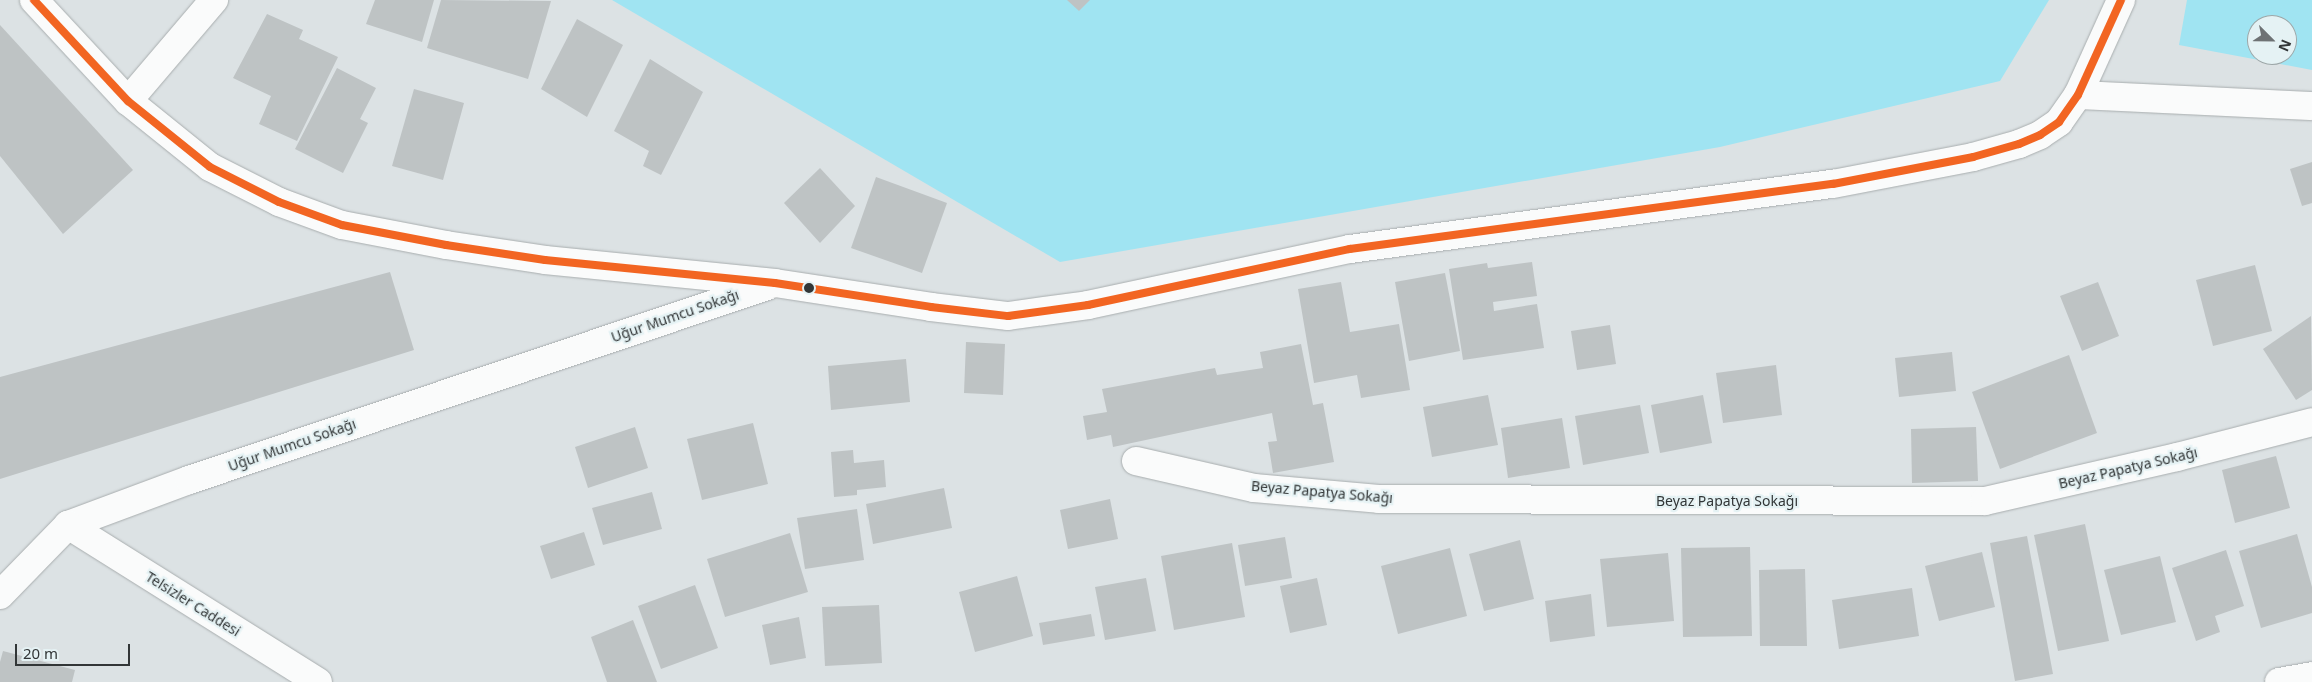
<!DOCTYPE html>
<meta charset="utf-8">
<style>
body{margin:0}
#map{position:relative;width:2312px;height:682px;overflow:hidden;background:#dce2e4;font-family:"Noto Sans",sans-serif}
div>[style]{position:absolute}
.green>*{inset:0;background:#a0e4f2}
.building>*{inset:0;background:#bec3c4}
.roads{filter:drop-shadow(0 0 1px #a8adae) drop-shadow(0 0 1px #a8adae)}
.street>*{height:28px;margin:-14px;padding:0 14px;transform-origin:14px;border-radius:14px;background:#fafbfb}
.secondary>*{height:28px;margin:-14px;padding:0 14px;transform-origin:14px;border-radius:14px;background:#fafbfb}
.bus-1>*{height:8px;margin:-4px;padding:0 4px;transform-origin:4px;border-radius:4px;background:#f26522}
.dots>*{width:14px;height:14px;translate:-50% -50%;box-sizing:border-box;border:2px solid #e5f2f4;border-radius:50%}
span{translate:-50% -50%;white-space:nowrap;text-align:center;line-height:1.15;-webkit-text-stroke:4.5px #e5f2f4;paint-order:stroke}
.street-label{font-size:14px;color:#323637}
.north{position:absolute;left:2247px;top:15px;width:50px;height:50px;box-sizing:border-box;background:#e5f2f4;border:1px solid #9da7a8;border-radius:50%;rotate:113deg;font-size:14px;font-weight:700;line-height:20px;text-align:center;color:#323637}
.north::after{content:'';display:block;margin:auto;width:18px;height:22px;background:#6e7274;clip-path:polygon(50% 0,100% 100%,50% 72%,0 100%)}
.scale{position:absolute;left:15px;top:644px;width:115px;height:22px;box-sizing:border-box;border:2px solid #323637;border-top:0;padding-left:6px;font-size:15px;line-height:18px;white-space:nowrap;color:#323637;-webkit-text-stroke:4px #e5f2f4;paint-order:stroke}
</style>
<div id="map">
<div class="green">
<i style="clip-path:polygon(612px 0,2049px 0,2000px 81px,1720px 147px,1060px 262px)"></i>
<i style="clip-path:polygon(evenodd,2187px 0,2312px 0,2312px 70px,2179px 45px,2187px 0,2257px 25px,2287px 25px,2287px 55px,2257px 55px,2257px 25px)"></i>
</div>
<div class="building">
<i style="clip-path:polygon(375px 0,434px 0,422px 42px,366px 24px)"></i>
<i style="clip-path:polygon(441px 0,551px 1px,528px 79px,427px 48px)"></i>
<i style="clip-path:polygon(1067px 0,1090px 0,1079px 11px)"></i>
<i style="clip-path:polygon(267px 14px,303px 30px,299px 39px,338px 57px,297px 141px,259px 124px,271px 96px,233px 78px)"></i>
<i style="clip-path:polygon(577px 19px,623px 45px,587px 117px,541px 89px)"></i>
<i style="clip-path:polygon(0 25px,133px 170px,63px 234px,0 156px)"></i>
<i style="clip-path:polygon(650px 59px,703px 92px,661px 175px,643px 166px,649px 151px,614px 131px)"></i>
<i style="clip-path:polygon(337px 68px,376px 88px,360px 119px,368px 123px,343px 173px,295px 149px)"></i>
<i style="clip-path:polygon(414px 89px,464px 103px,443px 180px,392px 166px)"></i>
<i style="clip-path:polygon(2312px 162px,2312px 203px,2302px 206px,2290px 169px)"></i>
<i style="clip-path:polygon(820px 168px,855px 206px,820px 243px,784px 203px)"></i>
<i style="clip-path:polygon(876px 177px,947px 203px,922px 273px,851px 248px)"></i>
<i style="clip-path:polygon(1532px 262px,1537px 296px,1493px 302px,1494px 311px,1537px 304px,1544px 348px,1463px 360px,1449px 269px,1487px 263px,1488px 268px)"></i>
<i style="clip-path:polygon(2255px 265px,2272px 331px,2213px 346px,2196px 280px)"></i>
<i style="clip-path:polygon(390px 272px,414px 350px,0 479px,0 377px)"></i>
<i style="clip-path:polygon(1445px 273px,1460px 351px,1409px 361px,1395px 282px)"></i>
<i style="clip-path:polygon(1341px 282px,1350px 332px,1399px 324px,1410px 390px,1361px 398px,1357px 375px,1314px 383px,1298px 289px)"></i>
<i style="clip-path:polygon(2098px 282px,2119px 336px,2082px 351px,2060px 296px)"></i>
<i style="clip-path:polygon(2311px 316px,2312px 390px,2296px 400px,2263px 349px)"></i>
<i style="clip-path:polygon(1610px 325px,1616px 364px,1577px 370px,1571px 331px)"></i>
<i style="clip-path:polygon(966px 342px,1005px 344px,1003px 395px,964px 393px)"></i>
<i style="clip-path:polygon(1301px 344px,1313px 405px,1323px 403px,1334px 462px,1273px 473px,1268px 442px,1277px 441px,1272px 413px,1113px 447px,1111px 435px,1087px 440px,1083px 416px,1107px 412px,1102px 389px,1215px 368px,1217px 375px,1263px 368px,1260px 352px)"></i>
<i style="clip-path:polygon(1952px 352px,1956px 391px,1899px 397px,1895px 358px)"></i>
<i style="clip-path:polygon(2069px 355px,2097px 433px,2000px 469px,1972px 392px)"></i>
<i style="clip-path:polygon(906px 359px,910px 402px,831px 410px,828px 366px)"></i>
<i style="clip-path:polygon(1776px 365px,1782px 415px,1723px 423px,1716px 373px)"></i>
<i style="clip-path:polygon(1488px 395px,1498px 445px,1432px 457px,1423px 407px)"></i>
<i style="clip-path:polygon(1703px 395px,1712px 443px,1660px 453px,1651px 405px)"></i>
<i style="clip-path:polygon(1640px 405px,1649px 453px,1583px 465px,1575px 416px)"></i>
<i style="clip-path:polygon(1562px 418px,1570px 468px,1508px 478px,1501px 428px)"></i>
<i style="clip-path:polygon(753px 423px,768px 484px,702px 500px,687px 439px)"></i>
<i style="clip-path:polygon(635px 427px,648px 468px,588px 488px,575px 447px)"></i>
<i style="clip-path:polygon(1976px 427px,1978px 481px,1912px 483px,1911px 429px)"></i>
<i style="clip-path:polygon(853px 450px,854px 463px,884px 460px,886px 487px,857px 490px,857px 495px,834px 497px,831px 452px)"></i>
<i style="clip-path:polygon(2276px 456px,2290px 508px,2235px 523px,2222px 470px)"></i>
<i style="clip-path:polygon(944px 488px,952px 528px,873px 544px,866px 504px)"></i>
<i style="clip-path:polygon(652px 492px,662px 529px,603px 545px,592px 508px)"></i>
<i style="clip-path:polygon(1110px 499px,1118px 539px,1068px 549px,1060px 510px)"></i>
<i style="clip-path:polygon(857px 509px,864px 560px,805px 569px,797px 518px)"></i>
<i style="clip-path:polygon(2085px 524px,2109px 641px,2058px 651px,2034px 535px)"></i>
<i style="clip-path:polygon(584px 532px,595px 565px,551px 579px,540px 546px)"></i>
<i style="clip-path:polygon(790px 533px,808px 592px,725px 617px,707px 559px)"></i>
<i style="clip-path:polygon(2297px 534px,2312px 587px,2312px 613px,2261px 628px,2239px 551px)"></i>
<i style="clip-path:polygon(2027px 536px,2053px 674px,2015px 681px,1990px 543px)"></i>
<i style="clip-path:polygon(1285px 537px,1292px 578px,1245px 586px,1238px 545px)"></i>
<i style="clip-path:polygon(1520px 540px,1534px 599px,1484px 611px,1469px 554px)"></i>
<i style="clip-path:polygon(1232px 543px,1245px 617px,1174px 630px,1161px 556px)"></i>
<i style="clip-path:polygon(1750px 547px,1752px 636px,1683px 637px,1681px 548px)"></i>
<i style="clip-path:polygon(1450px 548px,1467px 616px,1398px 634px,1381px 566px)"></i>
<i style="clip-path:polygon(2226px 550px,2244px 606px,2215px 616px,2220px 632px,2196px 641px,2172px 568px)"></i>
<i style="clip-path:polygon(1982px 552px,1995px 607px,1939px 621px,1925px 566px)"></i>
<i style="clip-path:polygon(1668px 553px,1674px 621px,1607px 627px,1600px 559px)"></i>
<i style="clip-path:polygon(2160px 556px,2176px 622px,2121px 635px,2104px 570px)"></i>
<i style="clip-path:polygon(1805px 569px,1807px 646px,1760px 646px,1759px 570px)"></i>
<i style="clip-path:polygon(1017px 576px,1033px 636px,975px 652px,959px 592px)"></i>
<i style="clip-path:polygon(1146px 578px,1156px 631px,1105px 640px,1095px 587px)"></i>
<i style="clip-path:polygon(1317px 578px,1327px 625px,1290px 633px,1280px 586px)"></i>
<i style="clip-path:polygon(695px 585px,718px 648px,661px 669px,638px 606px)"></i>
<i style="clip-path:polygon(1912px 588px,1919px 636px,1839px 649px,1832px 600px)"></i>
<i style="clip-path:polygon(1591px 594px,1595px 636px,1550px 642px,1545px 601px)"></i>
<i style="clip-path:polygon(879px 605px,882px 663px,825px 666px,822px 607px)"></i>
<i style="clip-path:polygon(1091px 614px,1095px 636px,1043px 645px,1039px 623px)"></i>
<i style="clip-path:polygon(799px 617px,806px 658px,770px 665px,762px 625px)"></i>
<i style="clip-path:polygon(633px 620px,657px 682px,607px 682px,591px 637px)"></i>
<i style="clip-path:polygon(3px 651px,75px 670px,72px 682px,0 682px,0 662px)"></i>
</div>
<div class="roads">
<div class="street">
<i style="left:34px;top:0;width:138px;rotate:47.1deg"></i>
<i style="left:128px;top:101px;width:105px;rotate:38.8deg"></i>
<i style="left:210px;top:167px;width:77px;rotate:26.9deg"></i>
<i style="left:279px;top:202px;width:67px;rotate:20.1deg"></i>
<i style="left:342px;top:225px;width:106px;rotate:10.9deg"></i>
<i style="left:446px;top:245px;width:100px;rotate:8.6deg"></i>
<i style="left:545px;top:260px;width:231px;rotate:5.7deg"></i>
<i style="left:775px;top:283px;width:158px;rotate:8.7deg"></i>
<i style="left:931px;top:307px;width:78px;rotate:6.7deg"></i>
<i style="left:1008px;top:316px;width:81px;rotate:-7.8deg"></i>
<i style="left:1088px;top:305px;width:268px;rotate:-12.1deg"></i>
<i style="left:1350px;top:249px;width:487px;rotate:-7.7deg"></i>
<i style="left:1833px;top:184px;width:143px;rotate:-10.9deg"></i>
<i style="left:1973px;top:157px;width:48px;rotate:-15.8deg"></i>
<i style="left:2019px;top:144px;width:23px;rotate:-23deg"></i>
<i style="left:2040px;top:135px;width:23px;rotate:-34deg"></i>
<i style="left:2059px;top:122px;width:33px;rotate:-55deg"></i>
<i style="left:2078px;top:95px;width:104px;rotate:-65.6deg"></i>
<i style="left:2078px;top:95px;width:234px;rotate:2.7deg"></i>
<i style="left:128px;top:101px;width:133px;rotate:-49.6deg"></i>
<i style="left:1136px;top:461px;width:121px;rotate:12.9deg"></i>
<i style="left:1254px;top:488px;width:125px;rotate:5deg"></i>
<i style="left:1379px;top:499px;width:606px;rotate:0.19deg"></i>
<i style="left:1985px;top:501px;width:197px;rotate:-12.9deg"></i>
<i style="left:2177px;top:457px;width:139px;rotate:-14.5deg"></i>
<i style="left:68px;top:525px;width:129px;rotate:-20.4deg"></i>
<i style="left:189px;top:480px;width:610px;rotate:-18.55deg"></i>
</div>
<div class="secondary">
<i style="left:0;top:595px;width:98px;rotate:-45.8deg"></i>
<i style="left:68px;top:525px;width:295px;rotate:32.1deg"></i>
<i style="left:2279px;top:682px;width:34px;rotate:-10deg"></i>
</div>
</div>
<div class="bus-1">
<i style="left:34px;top:0;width:138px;rotate:47.1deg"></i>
<i style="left:128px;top:101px;width:105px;rotate:38.8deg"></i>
<i style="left:210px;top:167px;width:77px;rotate:26.9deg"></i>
<i style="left:279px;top:202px;width:67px;rotate:20.1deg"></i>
<i style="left:342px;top:225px;width:106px;rotate:10.9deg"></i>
<i style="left:446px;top:245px;width:100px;rotate:8.6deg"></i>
<i style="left:545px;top:260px;width:231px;rotate:5.7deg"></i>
<i style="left:775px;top:283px;width:158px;rotate:8.7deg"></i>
<i style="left:931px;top:307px;width:78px;rotate:6.7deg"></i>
<i style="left:1008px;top:316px;width:81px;rotate:-7.8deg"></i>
<i style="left:1088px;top:305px;width:268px;rotate:-12.1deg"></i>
<i style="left:1350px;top:249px;width:487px;rotate:-7.7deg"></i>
<i style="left:1833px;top:184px;width:143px;rotate:-10.9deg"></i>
<i style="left:1973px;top:157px;width:48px;rotate:-15.8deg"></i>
<i style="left:2019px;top:144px;width:23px;rotate:-23deg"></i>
<i style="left:2040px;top:135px;width:23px;rotate:-34deg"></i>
<i style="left:2059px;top:122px;width:33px;rotate:-55deg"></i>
<i style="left:2078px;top:95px;width:104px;rotate:-65.6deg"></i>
</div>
<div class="dots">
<i style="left:809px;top:288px;background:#323637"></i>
</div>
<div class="street-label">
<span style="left:675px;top:316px;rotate:-19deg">Uğur Mumcu Sokağı</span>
<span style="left:292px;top:445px;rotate:-19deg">Uğur Mumcu Sokağı</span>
<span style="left:2128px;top:468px;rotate:-13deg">Beyaz Papatya Sokağı</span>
<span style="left:1322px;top:492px;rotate:5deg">Beyaz Papatya Sokağı</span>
<span style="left:1727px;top:501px">Beyaz Papatya Sokağı</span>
<span style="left:193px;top:604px;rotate:32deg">Telsizler Caddesi</span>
</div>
<div class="north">N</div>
<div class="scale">20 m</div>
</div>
